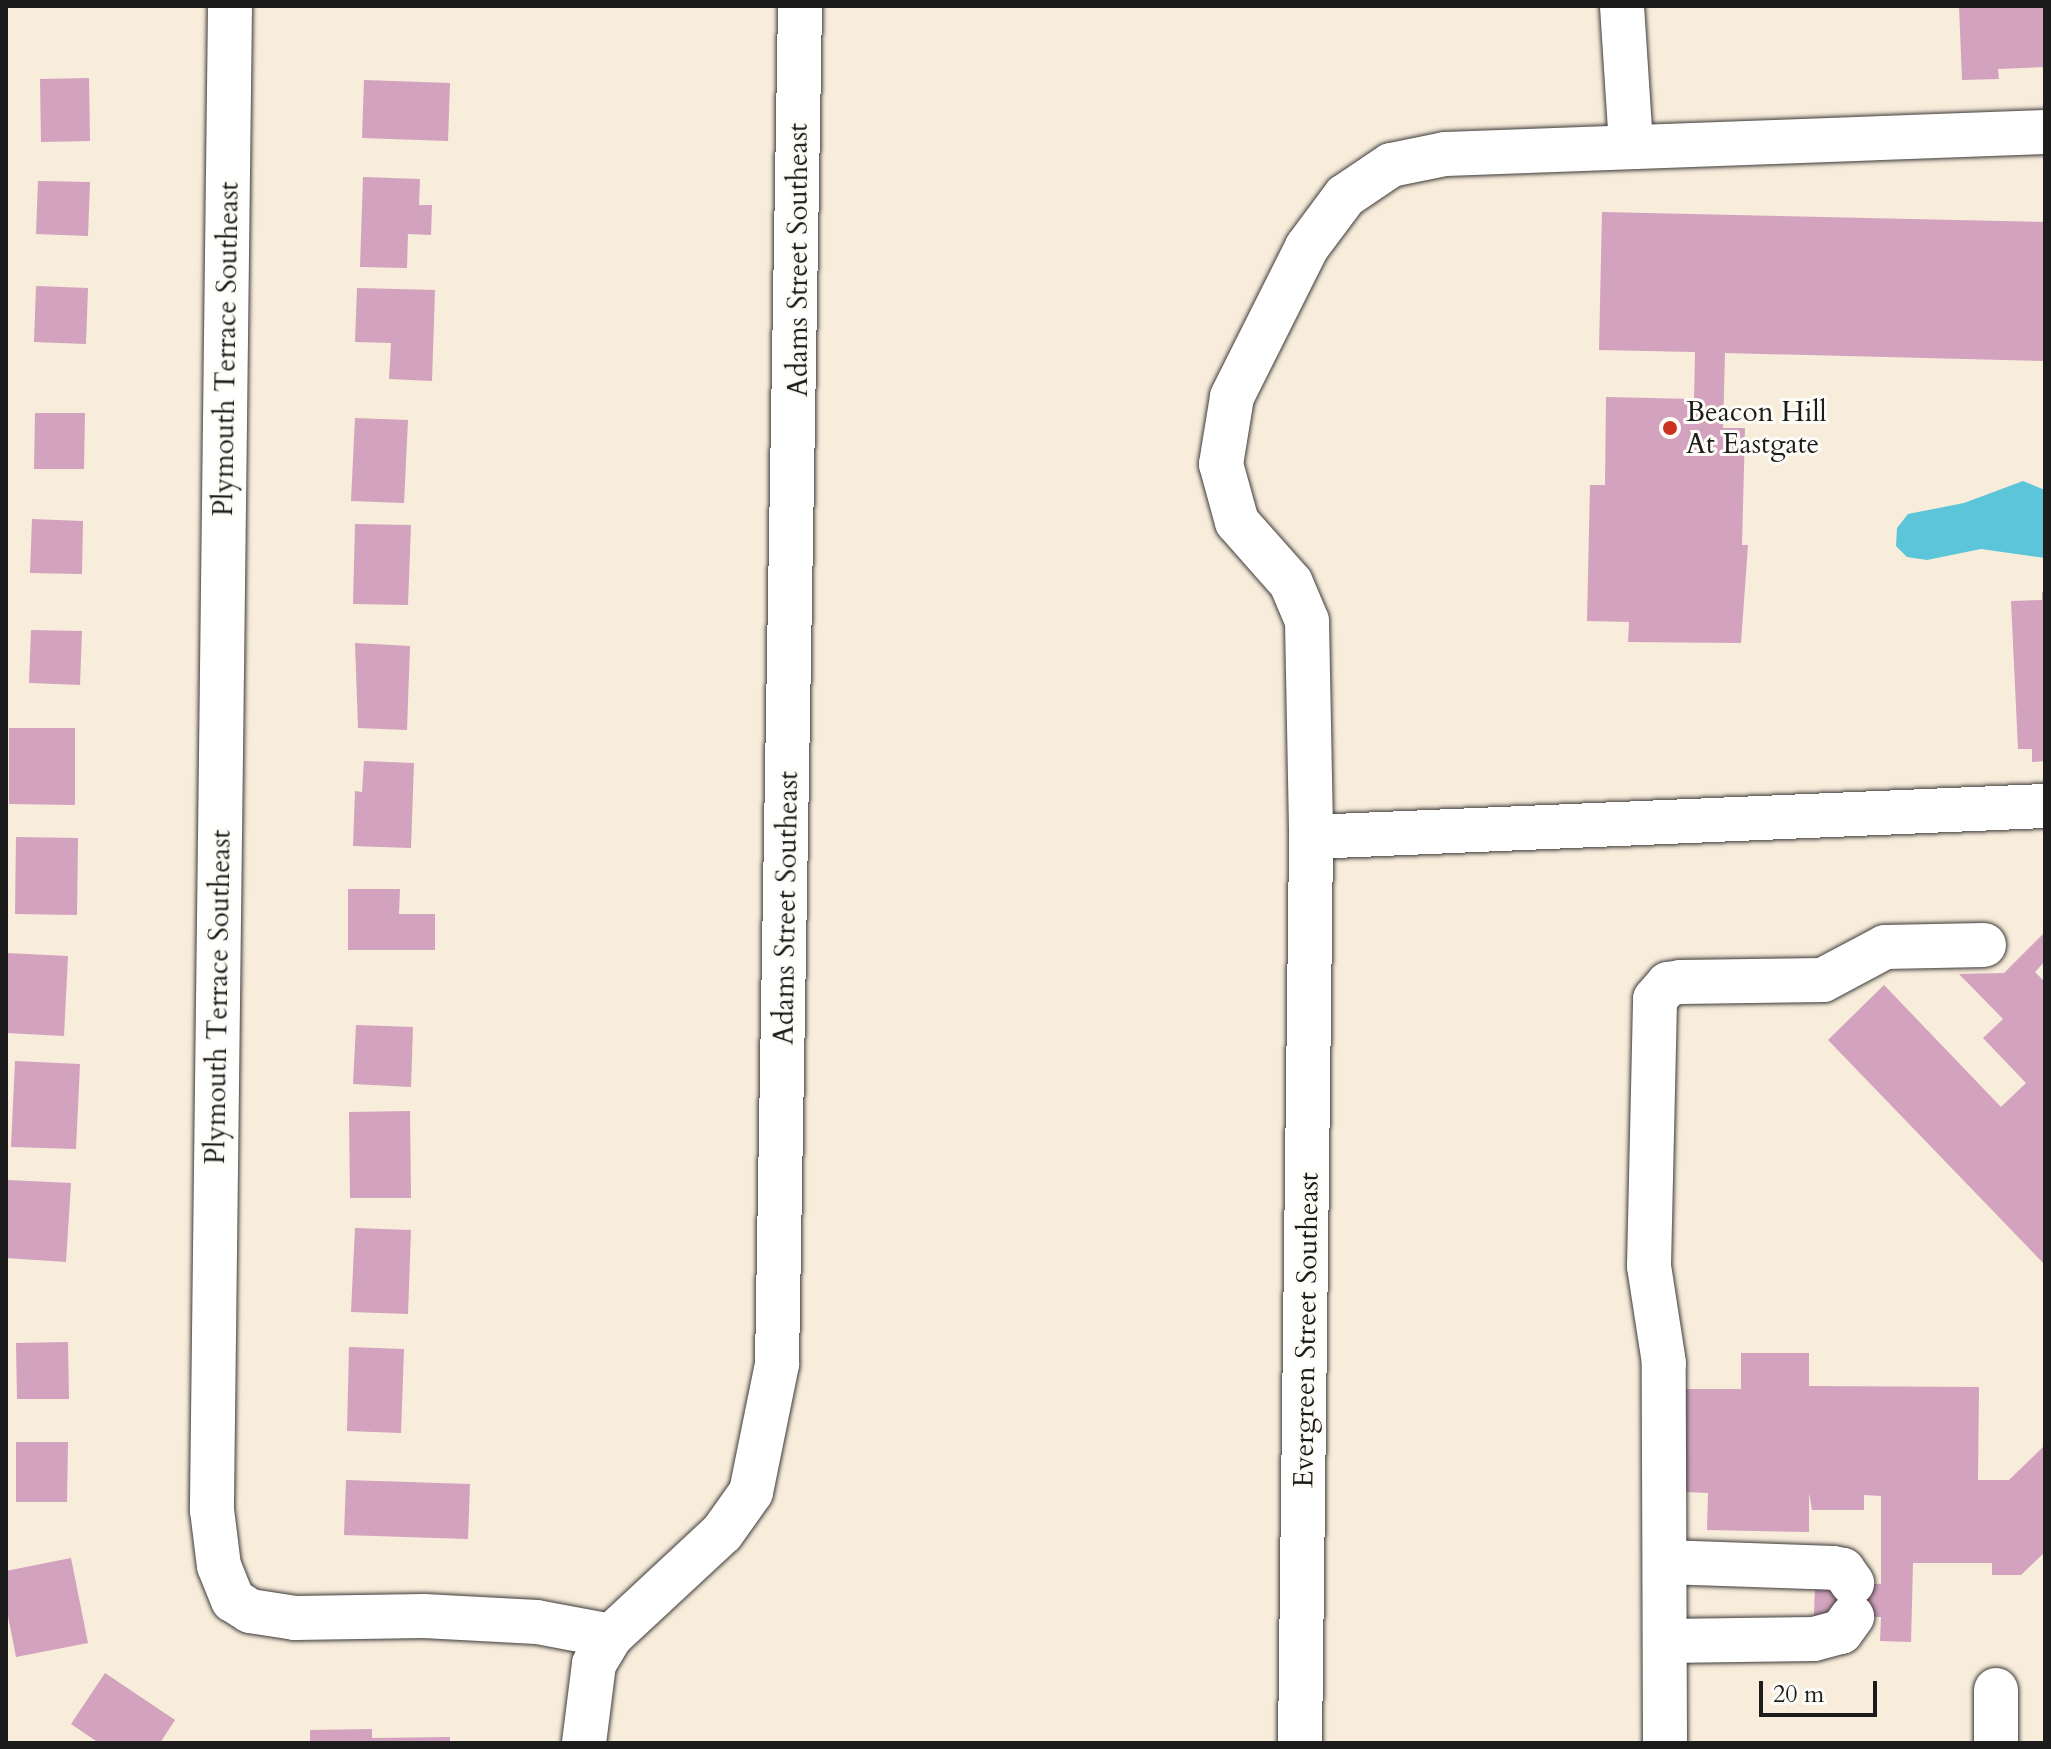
<!DOCTYPE html>
<style>
body{margin:0}
#map{position:relative;width:2051px;height:1749px;overflow:hidden;background:#f8ecdb;font-family:Cardo,serif}
div>[style]{position:absolute}
.water>*{inset:0;background:#5dc5da}
.building>*{inset:0;background:#d2a2be}
.roads{filter:drop-shadow(0 0 2px #3d3b39) drop-shadow(0 0 2px #3d3b39)}
.minor>*{height:44px;margin:-22px;padding:0 22px;transform-origin:22px;border-radius:22px;background:#fff}
.dots>*{width:22px;height:22px;translate:-50% -50%;box-sizing:border-box;border:4px solid #fdfcf7;border-radius:50%}
span{translate:-50% -50%;white-space:nowrap;text-align:center;line-height:1.15;-webkit-text-stroke:6px #fdfcf7;paint-order:stroke}
.street-label{font-size:28px;color:#1c1c1c}
.poi-label{font-size:28px;color:#1c1c1c}
.left{translate:0 -50%;text-align:left}
.frame{position:absolute;inset:0;border:8px solid #1c1c1c;pointer-events:none}
.scale{position:absolute;left:1759px;top:1681px;width:118px;height:36px;box-sizing:border-box;border:4px solid #1c1c1c;border-top:0;padding-left:10px;font-size:24px;line-height:28px;white-space:nowrap;color:#1c1c1c;-webkit-text-stroke:6px #fdfcf7;paint-order:stroke}
</style>
<div id="map">
<div class="water">
<i style="clip-path:polygon(2023px 481px,2045px 490px,2045px 558px,1981px 549px,1927px 560px,1907px 557px,1896px 546px,1897px 528px,1908px 514px,1964px 503px)"></i>
</div>
<div class="building">
<i style="clip-path:polygon(1959px 6px,2045px 6px,2045px 67px,1998px 69px,1999px 79px,1962px 80px)"></i>
<i style="clip-path:polygon(89px 78px,90px 141px,41px 142px,40px 79px)"></i>
<i style="clip-path:polygon(364px 80px,450px 83px,448px 141px,362px 138px)"></i>
<i style="clip-path:polygon(363px 177px,420px 179px,419px 205px,432px 205px,431px 235px,408px 234px,407px 268px,360px 267px)"></i>
<i style="clip-path:polygon(38px 181px,90px 182px,88px 236px,36px 234px)"></i>
<i style="clip-path:polygon(1602px 212px,2045px 222px,2045px 361px,1725px 353px,1723px 428px,1745px 428px,1742px 545px,1748px 545px,1741px 643px,1628px 642px,1629px 622px,1587px 621px,1590px 485px,1605px 485px,1606px 397px,1694px 399px,1695px 352px,1599px 350px)"></i>
<i style="clip-path:polygon(36px 286px,88px 288px,86px 344px,34px 342px)"></i>
<i style="clip-path:polygon(357px 288px,435px 290px,432px 381px,389px 379px,391px 343px,355px 342px)"></i>
<i style="clip-path:polygon(35px 413px,85px 413px,84px 469px,34px 469px)"></i>
<i style="clip-path:polygon(355px 418px,408px 420px,404px 503px,351px 501px)"></i>
<i style="clip-path:polygon(32px 519px,83px 521px,82px 574px,30px 573px)"></i>
<i style="clip-path:polygon(355px 524px,411px 525px,408px 605px,353px 604px)"></i>
<i style="clip-path:polygon(2042px 592px,2045px 592px,2045px 761px,2032px 762px,2032px 749px,2018px 749px,2011px 601px,2042px 600px)"></i>
<i style="clip-path:polygon(31px 630px,82px 631px,80px 685px,29px 683px)"></i>
<i style="clip-path:polygon(355px 643px,410px 646px,407px 730px,358px 728px)"></i>
<i style="clip-path:polygon(9px 728px,75px 728px,75px 805px,9px 804px)"></i>
<i style="clip-path:polygon(364px 761px,414px 763px,411px 848px,353px 846px,355px 791px,362px 792px)"></i>
<i style="clip-path:polygon(16px 837px,78px 838px,77px 915px,15px 914px)"></i>
<i style="clip-path:polygon(348px 889px,400px 889px,399px 914px,435px 914px,435px 950px,348px 950px)"></i>
<i style="clip-path:polygon(2045px 932px,2045px 961px,2035px 972px,2045px 982px,2045px 1265px,1828px 1040px,1884px 985px,2001px 1107px,2026px 1083px,1983px 1038px,2003px 1019px,1959px 974px,2004px 973px)"></i>
<i style="clip-path:polygon(6px 953px,68px 956px,64px 1036px,6px 1033px)"></i>
<i style="clip-path:polygon(356px 1025px,413px 1027px,411px 1087px,353px 1084px)"></i>
<i style="clip-path:polygon(15px 1061px,80px 1064px,76px 1149px,11px 1147px)"></i>
<i style="clip-path:polygon(410px 1111px,411px 1198px,350px 1198px,349px 1112px)"></i>
<i style="clip-path:polygon(8px 1180px,71px 1183px,66px 1262px,6px 1258px)"></i>
<i style="clip-path:polygon(355px 1228px,411px 1230px,408px 1314px,351px 1312px)"></i>
<i style="clip-path:polygon(68px 1342px,69px 1399px,17px 1399px,16px 1343px)"></i>
<i style="clip-path:polygon(349px 1347px,404px 1349px,401px 1433px,347px 1431px)"></i>
<i style="clip-path:polygon(1741px 1353px,1809px 1353px,1809px 1386px,1979px 1387px,1978px 1480px,2009px 1480px,2045px 1445px,2045px 1552px,2021px 1575px,1992px 1575px,1992px 1563px,1913px 1563px,1911px 1642px,1880px 1641px,1881px 1617px,1814px 1616px,1815px 1582px,1881px 1584px,1881px 1496px,1864px 1495px,1864px 1510px,1812px 1510px,1809px 1493px,1809px 1532px,1707px 1530px,1708px 1493px,1685px 1492px,1686px 1389px,1741px 1389px)"></i>
<i style="clip-path:polygon(16px 1442px,68px 1442px,67px 1502px,16px 1502px)"></i>
<i style="clip-path:polygon(346px 1480px,470px 1484px,468px 1539px,344px 1535px)"></i>
<i style="clip-path:polygon(71px 1558px,88px 1643px,16px 1657px,6px 1606px,6px 1571px)"></i>
<i style="clip-path:polygon(105px 1673px,175px 1720px,160px 1743px,99px 1743px,71px 1724px)"></i>
<i style="clip-path:polygon(372px 1729px,372px 1738px,450px 1737px,450px 1743px,310px 1743px,310px 1730px)"></i>
</div>
<div class="roads">
<div class="minor">
<i style="left:230px;top:6px;width:1504px;rotate:90.69deg"></i>
<i style="left:212px;top:1510px;width:56px;rotate:82.9deg"></i>
<i style="left:219px;top:1566px;width:37px;rotate:68deg"></i>
<i style="left:233px;top:1600px;width:20px;rotate:33deg"></i>
<i style="left:250px;top:1611px;width:46px;rotate:8.8deg"></i>
<i style="left:295px;top:1618px;width:129px;rotate:-0.9deg"></i>
<i style="left:424px;top:1616px;width:113px;rotate:3deg"></i>
<i style="left:537px;top:1622px;width:75px;rotate:10.7deg"></i>
<i style="left:1622px;top:6px;width:141px;rotate:86.3deg"></i>
<i style="left:2045px;top:132px;width:600px;rotate:177.9deg"></i>
<i style="left:1445px;top:154px;width:55px;rotate:168.5deg"></i>
<i style="left:1391px;top:165px;width:55px;rotate:146deg"></i>
<i style="left:1345px;top:196px;width:64px;rotate:126.7deg"></i>
<i style="left:1307px;top:247px;width:168px;rotate:116.6deg"></i>
<i style="left:1232px;top:397px;width:68px;rotate:99.3deg"></i>
<i style="left:1221px;top:464px;width:60px;rotate:74.6deg"></i>
<i style="left:1237px;top:522px;width:81px;rotate:48.5deg"></i>
<i style="left:1291px;top:583px;width:41px;rotate:67.2deg"></i>
<i style="left:1307px;top:621px;width:216px;rotate:88.9deg"></i>
<i style="left:1311px;top:837px;width:735px;rotate:-2.42deg"></i>
<i style="left:1665px;top:1562px;width:168px;rotate:2deg"></i>
<i style="left:1833px;top:1568px;width:10px;rotate:11deg"></i>
<i style="left:1843px;top:1570px;width:16px;rotate:55deg"></i>
<i style="left:1665px;top:1641px;width:149px;rotate:-0.8deg"></i>
<i style="left:1814px;top:1639px;width:28px;rotate:-15deg"></i>
<i style="left:1841px;top:1632px;width:19px;rotate:-54deg"></i>
<i style="left:584px;top:1743px;width:80px;rotate:-82.8deg"></i>
<i style="left:594px;top:1664px;width:33px;rotate:-59deg"></i>
<i style="left:611px;top:1636px;width:151px;rotate:-42.9deg"></i>
<i style="left:722px;top:1533px;width:50px;rotate:-54.7deg"></i>
<i style="left:751px;top:1492px;width:131px;rotate:-78.5deg"></i>
<i style="left:777px;top:1364px;width:1358px;rotate:-89.03deg"></i>
<i style="left:1300px;top:1743px;width:906px;rotate:-89.3deg"></i>
<i style="left:1665px;top:1743px;width:380px;rotate:-90.2deg"></i>
<i style="left:1664px;top:1363px;width:98px;rotate:-98.8deg"></i>
<i style="left:1649px;top:1266px;width:267px;rotate:-88.7deg"></i>
<i style="left:1655px;top:999px;width:20px;rotate:-49deg"></i>
<i style="left:1668px;top:984px;width:12px;rotate:-9deg"></i>
<i style="left:1680px;top:982px;width:143px;rotate:-0.8deg"></i>
<i style="left:1823px;top:980px;width:70px;rotate:-28deg"></i>
<i style="left:1885px;top:947px;width:99px;rotate:-1.2deg"></i>
<i style="left:1996px;top:1743px;width:53px;rotate:-90deg"></i>
</div>
</div>
<div class="dots">
<i style="left:1670px;top:428px;background:#c8321e"></i>
</div>
<div class="street-label">
<span style="left:798px;top:260px;rotate:-90deg">Adams Street Southeast</span>
<span style="left:226px;top:349px;rotate:-89deg">Plymouth Terrace Southeast</span>
<span style="left:786px;top:908px;rotate:-89deg">Adams Street Southeast</span>
<span style="left:218px;top:997px;rotate:-89deg">Plymouth Terrace Southeast</span>
<span style="left:1306px;top:1330px;rotate:-89deg">Evergreen Street Southeast</span>
</div>
<div class="poi-label">
<span class="left" style="left:1686px;top:428px">Beacon Hill<br>At Eastgate</span>
</div>
<div class="frame"></div>
<div class="scale">20 m</div>
</div>
